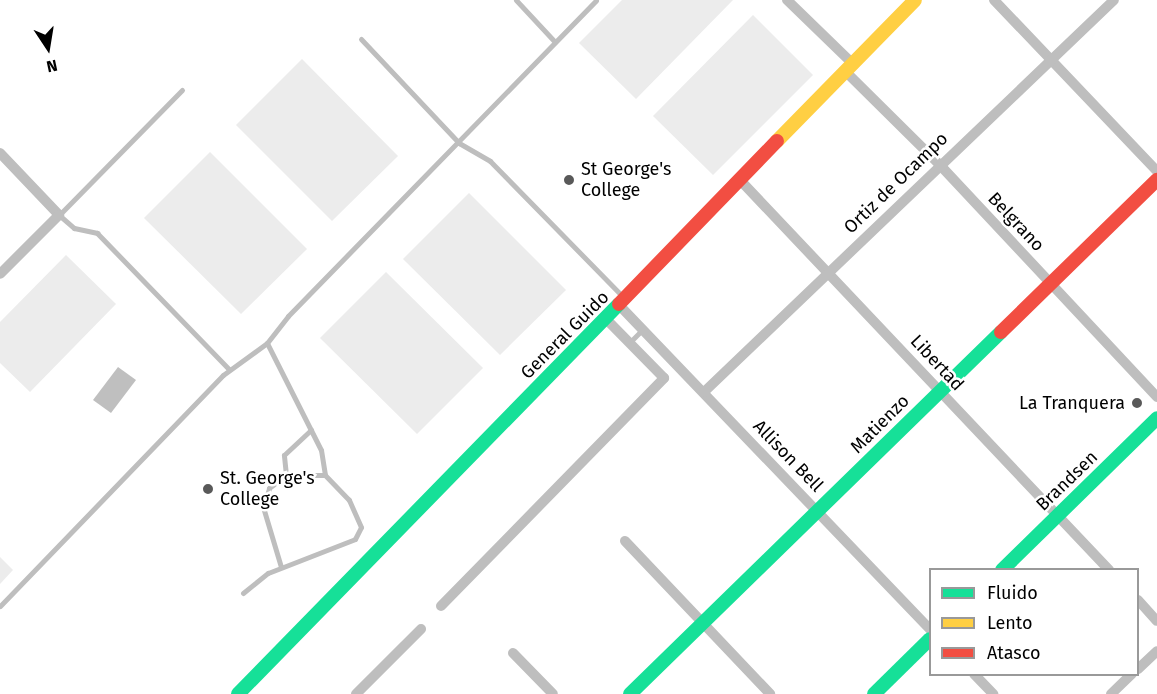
<!DOCTYPE html>
<style>
body{margin:0}
#map{position:relative;width:1157px;height:694px;overflow:hidden;background:#fff;font-family:"Fira Sans",sans-serif}
div>[style]{position:absolute}
.green>*{inset:0;background:#ececec}
.water>*{inset:0;background:#bfbfbf}
.lane>*{height:5px;margin:-2.5px;padding:0 2.5px;transform-origin:2.5px;border-radius:2.5px;background:#bebebe}
.street>*{height:10px;margin:-5px;padding:0 5px;transform-origin:5px;border-radius:5px;background:#bebebe}
.fast>*{height:14px;margin:-7px;padding:0 7px;transform-origin:7px;border-radius:7px;background:#16e098}
.slow>*{height:14px;margin:-7px;padding:0 7px;transform-origin:7px;border-radius:7px;background:#ffcf43}
.jam>*{height:14px;margin:-7px;padding:0 7px;transform-origin:7px;border-radius:7px;background:#f24e42}
.dots>*{width:16px;height:16px;translate:-50% -50%;box-sizing:border-box;border:3px solid #fff;border-radius:50%}
span{translate:-50% -50%;white-space:nowrap;text-align:center;line-height:1.15;-webkit-text-stroke:5px #fff;paint-order:stroke}
.poi-label{font-size:18px;color:#000}
.left{translate:0 -50%;text-align:left}
.right{translate:-100% -50%;text-align:right}
.street-label{font-size:18px;color:#000}
.legend{position:absolute;left:929px;top:568px;width:210px;height:108px;box-sizing:border-box;background:#fff;border:2px solid #999;margin:0;padding:8px 10px;list-style:none;font-size:18px;color:#000}
.legend li{display:flex;align-items:center;gap:12px;height:30px}
.legend b{width:30px;border:2px solid #999}
.north{position:absolute;left:18px;top:18px;width:60px;height:60px;-webkit-text-stroke:4px #fff;paint-order:stroke;rotate:168deg;font-size:16px;font-weight:700;line-height:24px;text-align:center;color:#000}
.north::after{content:'';display:block;margin:auto;width:21px;height:27px;background:#000;clip-path:polygon(50% 0,100% 100%,50% 72%,0 100%)}
</style>
<div id="map">
<div class="green">
<i style="clip-path:polygon(622px 0,733px 0,636px 99px,579px 43px)"></i>
<i style="clip-path:polygon(753px 15px,813px 75px,713px 175px,653px 116px)"></i>
<i style="clip-path:polygon(302px 59px,398px 156px,332px 221px,236px 125px)"></i>
<i style="clip-path:polygon(210px 152px,307px 249px,241px 314px,144px 218px)"></i>
<i style="clip-path:polygon(469px 193px,566px 290px,500px 355px,403px 259px)"></i>
<i style="clip-path:polygon(66px 255px,116px 304px,30px 392px,0 363px,0 322px)"></i>
<i style="clip-path:polygon(386px 272px,483px 368px,417px 434px,320px 338px)"></i>
<i style="clip-path:polygon(0 557px,13px 570px,0 584px)"></i>
</div>
<div class="water">
<i style="clip-path:polygon(118px 367px,136px 380px,111px 413px,93px 400px)"></i>
</div>
<div class="lane">
<i style="left:516px;top:0;width:57px;rotate:47.1deg"></i>
<i style="left:361px;top:39px;width:143px;rotate:46.7deg"></i>
<i style="left:459px;top:143px;width:36px;rotate:30deg"></i>
<i style="left:490px;top:161px;width:190px;rotate:45.6deg"></i>
<i style="left:182px;top:90px;width:175px;rotate:134.5deg"></i>
<i style="left:59px;top:215px;width:20px;rotate:41deg"></i>
<i style="left:74px;top:228px;width:24px;rotate:12deg"></i>
<i style="left:97px;top:233px;width:190px;rotate:45.9deg"></i>
<i style="left:629px;top:343px;width:18px;rotate:-45deg"></i>
<i style="left:286px;top:475px;width:20px;rotate:-96deg"></i>
<i style="left:284px;top:455px;width:37px;rotate:-43deg"></i>
<i style="left:281px;top:567px;width:63px;rotate:-106.7deg"></i>
<i style="left:263px;top:507px;width:20px;rotate:-72deg"></i>
<i style="left:269px;top:488px;width:21px;rotate:-37deg"></i>
<i style="left:286px;top:475px;width:39px"></i>
<i style="left:243px;top:593px;width:32px;rotate:-39deg"></i>
<i style="left:268px;top:573px;width:93px;rotate:-21.3deg"></i>
<i style="left:355px;top:539px;width:13px;rotate:-63deg"></i>
<i style="left:361px;top:527px;width:30px;rotate:-114deg"></i>
<i style="left:349px;top:500px;width:35px;rotate:-134deg"></i>
<i style="left:325px;top:475px;width:25px;rotate:-99deg"></i>
<i style="left:321px;top:450px;width:120px;rotate:-116.8deg"></i>
<i style="left:0;top:606px;width:321px;rotate:-46deg"></i>
<i style="left:223px;top:375px;width:54px;rotate:-36deg"></i>
<i style="left:267px;top:343px;width:34px;rotate:-52deg"></i>
<i style="left:288px;top:316px;width:441px;rotate:-45.7deg"></i>
</div>
<div class="street">
<i style="left:787px;top:0;width:93px;rotate:44.1deg"></i>
<i style="left:994px;top:0;width:236px;rotate:46.4deg"></i>
<i style="left:847px;top:73px;width:129px;rotate:44.7deg"></i>
<i style="left:939px;top:164px;width:319px;rotate:46.9deg"></i>
<i style="left:0;top:153px;width:86px;rotate:46.4deg"></i>
<i style="left:59px;top:215px;width:83px;rotate:135deg"></i>
<i style="left:740px;top:180px;width:537px;rotate:46.58deg"></i>
<i style="left:620px;top:306px;width:448px;rotate:46.2deg"></i>
<i style="left:704px;top:392px;width:567px;rotate:-43.71deg"></i>
<i style="left:625px;top:541px;width:211px;rotate:46.5deg"></i>
<i style="left:1138px;top:600px;width:28px;rotate:48deg"></i>
<i style="left:441px;top:606px;width:319px;rotate:-45.6deg"></i>
<i style="left:664px;top:378px;width:83px;rotate:-134.5deg"></i>
<i style="left:513px;top:653px;width:57px;rotate:45.7deg"></i>
<i style="left:1138px;top:669px;width:26px;rotate:-43deg"></i>
<i style="left:974px;top:674px;width:28px;rotate:46deg"></i>
<i style="left:356px;top:694px;width:92px;rotate:-45deg"></i>
<i style="left:1111px;top:694px;width:29px;rotate:-44deg"></i>
</div>
<div class="fast">
<i style="left:1002px;top:570px;width:217px;rotate:-44.4deg"></i>
<i style="left:238px;top:694px;width:545px;rotate:-45.67deg"></i>
<i style="left:630px;top:694px;width:518px;rotate:-44.3deg"></i>
<i style="left:874px;top:694px;width:78px;rotate:-44.5deg"></i>
</div>
<div class="slow">
<i style="left:777px;top:141px;width:197px;rotate:-45.6deg"></i>
</div>
<div class="jam">
<i style="left:619px;top:304px;width:227px;rotate:-45.9deg"></i>
<i style="left:1001px;top:332px;width:218px;rotate:-44.3deg"></i>
</div>
<div class="dots">
<i style="left:569px;top:180px;background:#595959"></i>
<i style="left:1137px;top:403px;background:#595959"></i>
<i style="left:208px;top:489px;background:#595959"></i>
</div>
<div class="poi-label">
<span class="left" style="left:581px;top:180px">St George's<br>College</span>
<span class="right" style="left:1125px;top:403px">La Tranquera</span>
<span class="left" style="left:220px;top:489px">St. George's<br>College</span>
</div>
<div class="street-label">
<span style="left:896px;top:183px;rotate:-44deg">Ortiz de Ocampo</span>
<span style="left:1016px;top:222px;rotate:47deg">Belgrano</span>
<span style="left:565px;top:335px;rotate:-45deg">General Guido</span>
<span style="left:937px;top:363px;rotate:47deg">Libertad</span>
<span style="left:880px;top:424px;rotate:-45deg">Matienzo</span>
<span style="left:788px;top:456px;rotate:46deg">Allison Bell</span>
<span style="left:1067px;top:481px;rotate:-44deg">Brandsen</span>
</div>
<ul class="legend">
<li><b style="height:8px;background:#16e098"></b>Fluido</li>
<li><b style="height:8px;background:#ffcf43"></b>Lento</li>
<li><b style="height:8px;background:#f24e42"></b>Atasco</li>
</ul>
<div class="north">N</div>
</div>
